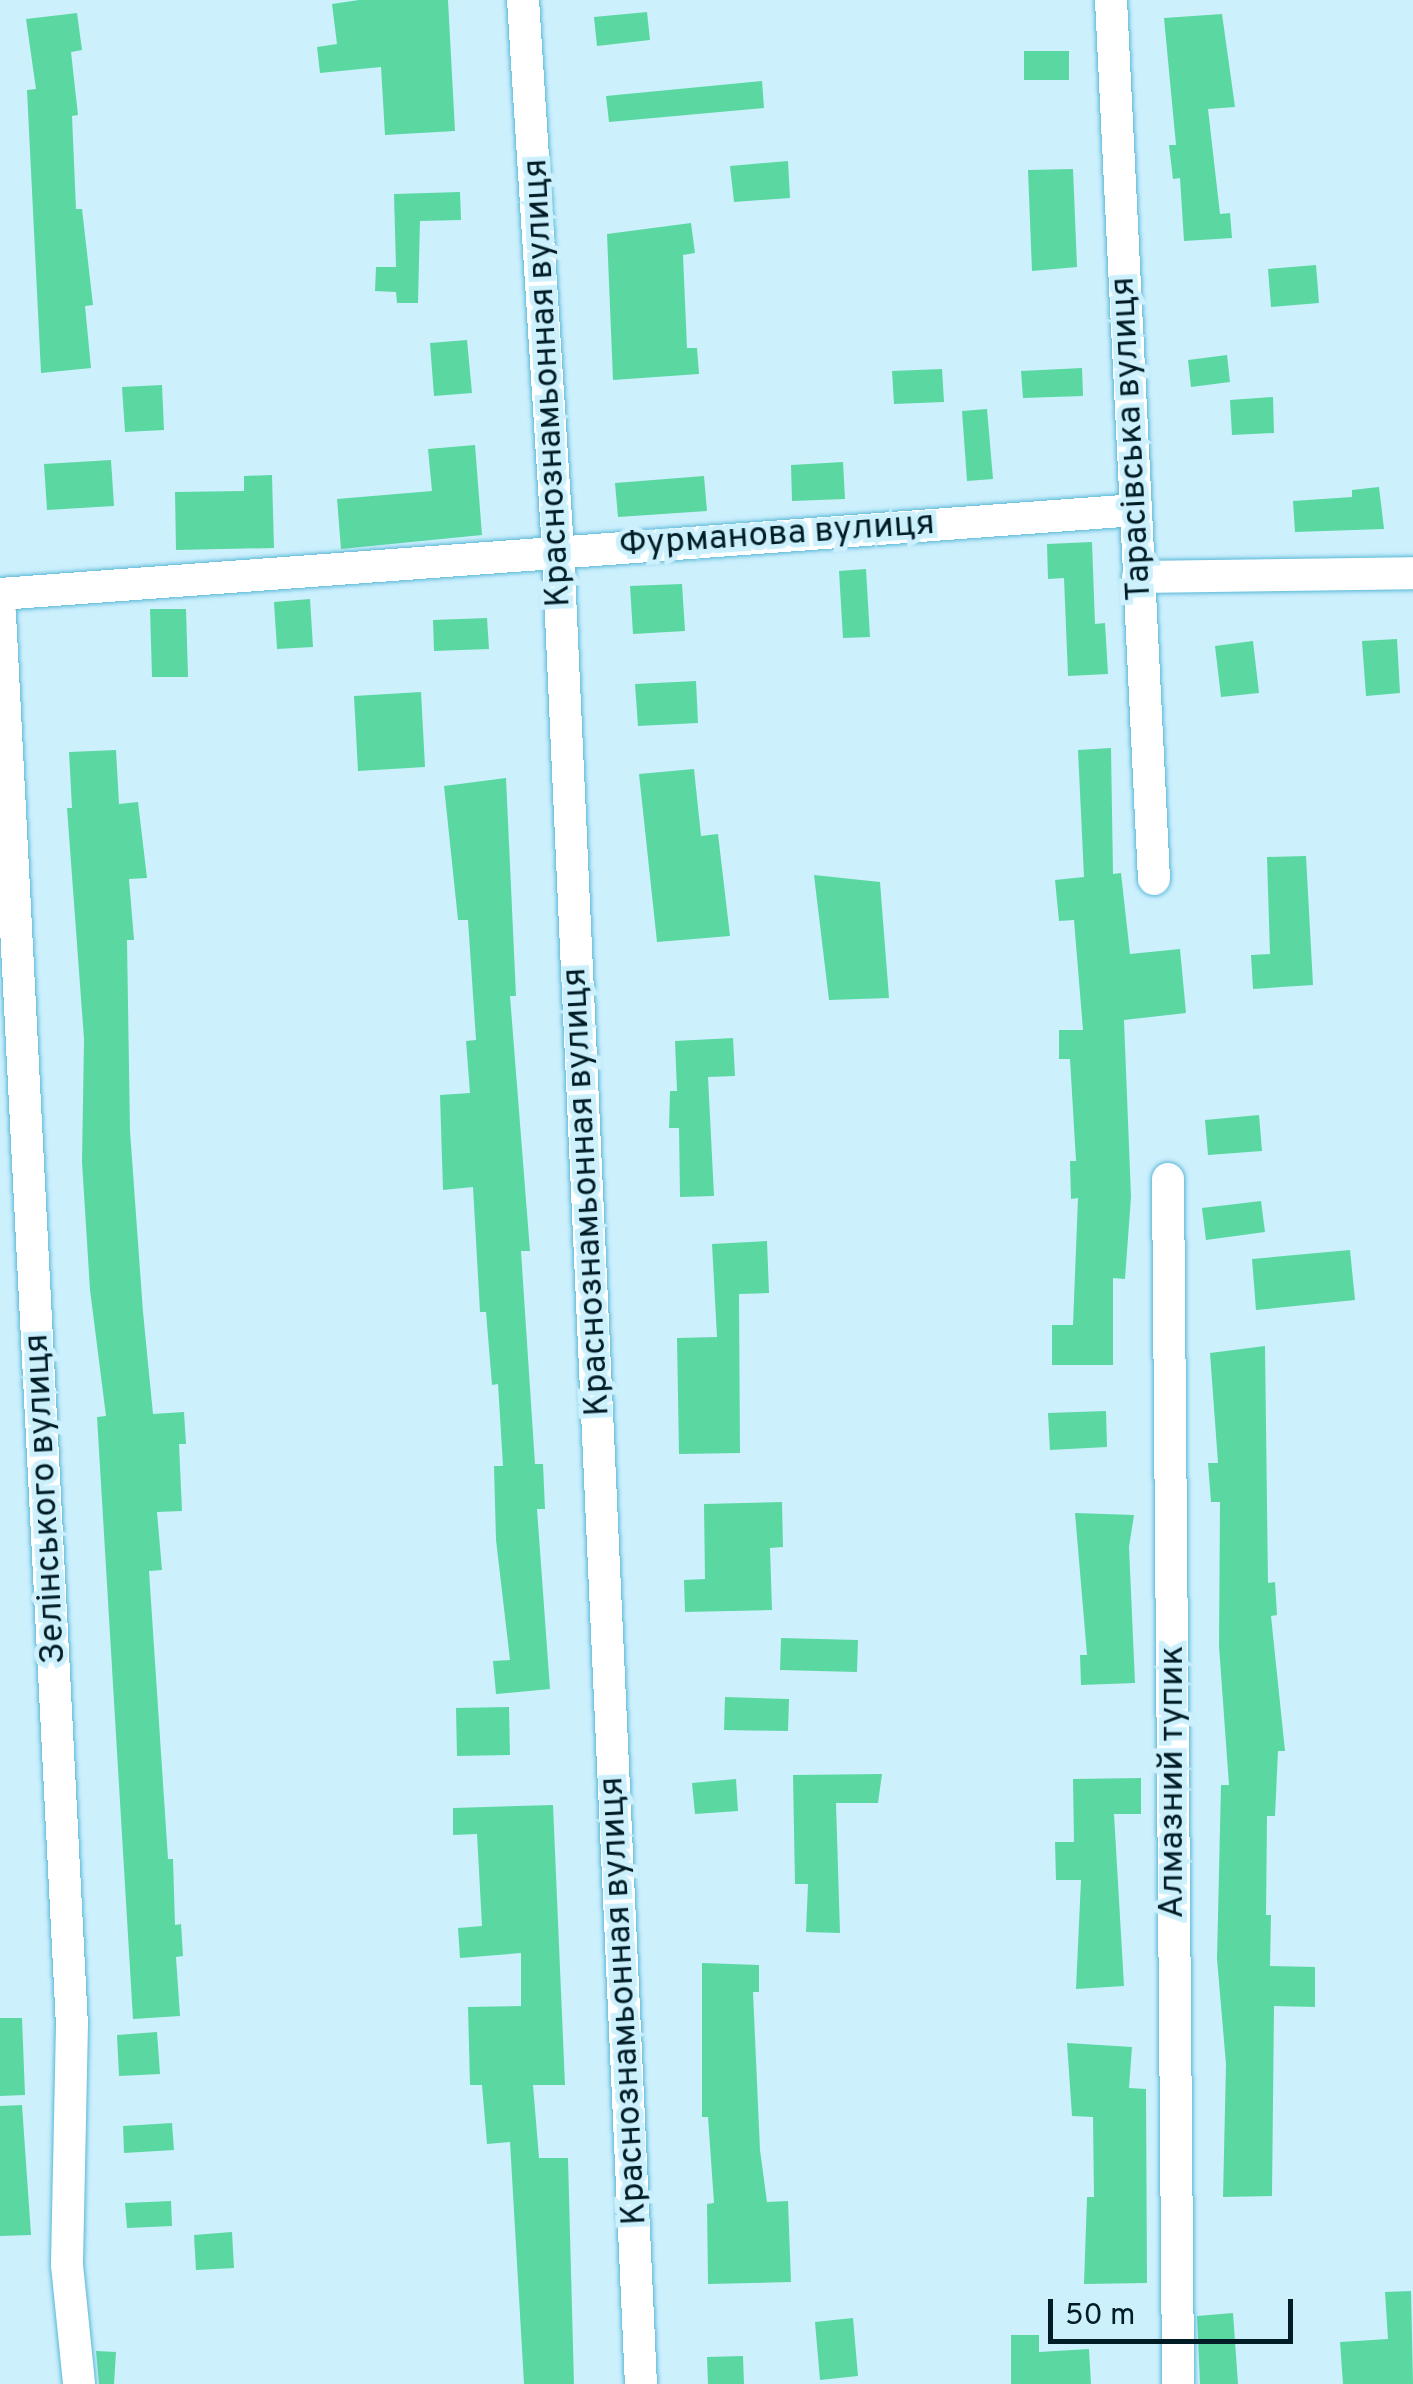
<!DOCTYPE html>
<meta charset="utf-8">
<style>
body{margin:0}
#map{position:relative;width:1413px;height:2384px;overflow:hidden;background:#cdf0fd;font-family:Overpass,sans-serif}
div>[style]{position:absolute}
.building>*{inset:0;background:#5bd7a2}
.roads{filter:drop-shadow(0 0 2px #59b8d7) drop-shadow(0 0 2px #59b8d7)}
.minor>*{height:32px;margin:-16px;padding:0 16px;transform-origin:16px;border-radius:16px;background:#fff}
span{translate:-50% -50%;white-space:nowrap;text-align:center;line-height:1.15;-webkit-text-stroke:10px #cdf0fd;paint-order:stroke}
.street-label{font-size:35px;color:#001c25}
.scale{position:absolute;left:1048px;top:2299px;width:245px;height:45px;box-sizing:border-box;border:5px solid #001c25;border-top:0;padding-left:12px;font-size:30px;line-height:35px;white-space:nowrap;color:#001c25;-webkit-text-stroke:8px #cdf0fd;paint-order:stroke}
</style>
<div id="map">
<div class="building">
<i style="clip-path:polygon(359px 0,448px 0,455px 131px,385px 135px,381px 67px,320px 73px,317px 47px,337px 44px,332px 4px)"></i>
<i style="clip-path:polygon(647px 12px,650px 40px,597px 46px,594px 17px)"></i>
<i style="clip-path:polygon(77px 13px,82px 50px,71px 52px,78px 115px,72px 116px,76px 209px,82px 209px,93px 305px,85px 306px,91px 368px,41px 373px,27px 90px,36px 89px,26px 19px)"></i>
<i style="clip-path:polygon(1222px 14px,1235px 107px,1208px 109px,1220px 214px,1230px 213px,1232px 238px,1184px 241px,1180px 178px,1173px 179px,1169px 145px,1176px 145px,1164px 18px)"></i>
<i style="clip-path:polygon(1024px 51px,1069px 51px,1069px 80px,1024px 80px)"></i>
<i style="clip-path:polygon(762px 81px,764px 108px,609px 122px,606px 96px)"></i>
<i style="clip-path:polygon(788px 161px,790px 198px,734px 202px,730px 166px)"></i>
<i style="clip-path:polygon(1073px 169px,1077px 267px,1032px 271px,1028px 170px)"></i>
<i style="clip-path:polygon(460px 192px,461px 220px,420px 221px,418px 303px,397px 303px,396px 292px,375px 291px,376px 267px,396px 267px,394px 194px)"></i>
<i style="clip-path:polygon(691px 223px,695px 253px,683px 255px,687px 348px,697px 348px,699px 374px,613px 380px,607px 234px)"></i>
<i style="clip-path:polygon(1316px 265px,1319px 303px,1271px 307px,1268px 269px)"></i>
<i style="clip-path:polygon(467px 340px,472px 393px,434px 396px,430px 343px)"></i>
<i style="clip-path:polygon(1227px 355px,1230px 382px,1191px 387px,1188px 360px)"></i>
<i style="clip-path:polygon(1082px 368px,1083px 396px,1023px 398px,1021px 371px)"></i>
<i style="clip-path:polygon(942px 369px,944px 402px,894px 404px,892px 371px)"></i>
<i style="clip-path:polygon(162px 385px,164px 430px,125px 432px,122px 387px)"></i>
<i style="clip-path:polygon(1273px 397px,1274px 433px,1232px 435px,1230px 400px)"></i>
<i style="clip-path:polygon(987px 409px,993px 479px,967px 481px,962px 411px)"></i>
<i style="clip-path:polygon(475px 445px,482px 535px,341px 549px,337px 499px,432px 491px,428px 449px)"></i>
<i style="clip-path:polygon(111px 460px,114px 506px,47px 510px,44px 464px)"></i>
<i style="clip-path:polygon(843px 462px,845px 499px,792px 501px,791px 465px)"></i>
<i style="clip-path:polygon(272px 475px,274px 548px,176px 550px,175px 492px,244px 491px,244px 476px)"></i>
<i style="clip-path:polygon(704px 476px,707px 511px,618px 517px,615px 483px)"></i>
<i style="clip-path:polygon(1379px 487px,1384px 529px,1295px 532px,1293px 501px,1352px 497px,1352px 490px)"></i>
<i style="clip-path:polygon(1092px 542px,1095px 624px,1105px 623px,1108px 674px,1068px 676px,1064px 578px,1048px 579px,1047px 544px)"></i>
<i style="clip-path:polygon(866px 569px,870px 637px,843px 638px,839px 571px)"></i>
<i style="clip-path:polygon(682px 584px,685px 631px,633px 634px,630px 586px)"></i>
<i style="clip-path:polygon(310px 599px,313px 647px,277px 649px,274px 602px)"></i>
<i style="clip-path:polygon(150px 609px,186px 609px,188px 677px,152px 677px)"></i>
<i style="clip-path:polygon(487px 618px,489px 649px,434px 651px,433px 620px)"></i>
<i style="clip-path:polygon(1397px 639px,1400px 693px,1366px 696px,1362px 641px)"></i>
<i style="clip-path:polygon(1253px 641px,1259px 693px,1221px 697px,1215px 646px)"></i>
<i style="clip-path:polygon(696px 681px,698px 723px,638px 726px,635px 684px)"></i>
<i style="clip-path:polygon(421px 692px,425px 767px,358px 771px,354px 696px)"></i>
<i style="clip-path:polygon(1111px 748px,1113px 874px,1121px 873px,1130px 954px,1180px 949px,1186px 1013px,1124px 1020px,1131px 1197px,1125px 1279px,1113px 1278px,1113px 1365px,1052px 1365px,1052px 1325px,1073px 1325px,1078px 1198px,1071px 1199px,1070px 1161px,1076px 1161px,1070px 1059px,1059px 1059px,1059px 1030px,1083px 1030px,1074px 920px,1059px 921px,1055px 880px,1084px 877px,1078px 750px)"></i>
<i style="clip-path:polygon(116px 750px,119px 804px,138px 802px,147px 878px,129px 879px,134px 940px,127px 940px,130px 1131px,143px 1312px,153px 1414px,184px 1412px,186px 1444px,179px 1444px,182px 1511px,157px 1512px,162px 1570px,149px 1571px,168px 1859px,173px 1859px,175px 1925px,181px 1924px,183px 1956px,176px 1957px,180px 2016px,133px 2019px,97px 1417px,106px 1416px,90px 1290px,82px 1162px,84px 1039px,67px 808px,72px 808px,69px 752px)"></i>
<i style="clip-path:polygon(694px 769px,701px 836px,718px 834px,730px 936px,657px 942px,639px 774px)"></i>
<i style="clip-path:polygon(506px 778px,516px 996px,510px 996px,530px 1251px,521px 1251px,535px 1464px,543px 1464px,545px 1509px,537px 1509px,550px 1689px,496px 1694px,493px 1661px,510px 1660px,496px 1540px,494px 1466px,503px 1466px,498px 1384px,492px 1385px,486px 1312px,480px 1312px,473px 1187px,443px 1190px,440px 1095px,470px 1093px,466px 1041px,476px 1040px,468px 920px,458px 920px,444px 786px)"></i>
<i style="clip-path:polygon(1306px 856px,1313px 985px,1253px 989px,1251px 955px,1270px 954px,1267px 857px)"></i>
<i style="clip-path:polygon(814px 875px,880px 882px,889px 998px,829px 1000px)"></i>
<i style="clip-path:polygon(733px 1038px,735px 1076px,708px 1077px,714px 1196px,680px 1197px,679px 1128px,669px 1128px,670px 1091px,677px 1091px,675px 1041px)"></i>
<i style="clip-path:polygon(1259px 1115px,1262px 1151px,1208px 1155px,1205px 1120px)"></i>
<i style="clip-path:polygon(1261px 1201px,1265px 1232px,1206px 1240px,1202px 1208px)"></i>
<i style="clip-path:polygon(767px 1241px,769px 1293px,739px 1294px,740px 1453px,679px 1454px,677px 1338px,717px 1337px,712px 1244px)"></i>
<i style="clip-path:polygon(1350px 1250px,1355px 1300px,1256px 1310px,1252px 1259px)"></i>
<i style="clip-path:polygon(1265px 1346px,1268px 1583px,1275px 1582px,1277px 1615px,1271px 1616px,1285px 1751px,1278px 1751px,1275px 1816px,1267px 1816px,1266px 1915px,1271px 1915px,1270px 1966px,1315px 1967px,1315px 2007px,1274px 2006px,1272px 2196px,1223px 2197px,1226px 2064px,1217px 1959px,1221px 1785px,1229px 1785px,1219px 1646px,1220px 1502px,1211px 1502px,1208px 1463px,1218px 1463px,1210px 1353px)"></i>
<i style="clip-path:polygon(1106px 1411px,1107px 1447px,1050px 1450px,1048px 1413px)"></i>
<i style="clip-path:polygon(782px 1502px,783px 1547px,770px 1548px,772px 1610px,685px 1612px,684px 1580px,705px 1579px,704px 1504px)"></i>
<i style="clip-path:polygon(1075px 1513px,1134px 1515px,1129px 1547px,1135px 1683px,1081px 1685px,1080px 1655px,1087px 1655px)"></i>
<i style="clip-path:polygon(781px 1638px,858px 1640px,857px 1672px,780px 1670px)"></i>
<i style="clip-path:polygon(725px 1697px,789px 1699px,788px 1731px,724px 1730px)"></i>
<i style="clip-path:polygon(509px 1707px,510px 1755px,457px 1756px,456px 1708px)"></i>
<i style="clip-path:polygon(882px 1774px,878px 1803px,836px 1803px,840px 1933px,806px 1932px,808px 1884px,795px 1884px,793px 1775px)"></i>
<i style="clip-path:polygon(1141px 1778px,1141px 1814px,1114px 1814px,1124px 1986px,1076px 1989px,1081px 1880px,1056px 1880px,1055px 1842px,1074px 1842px,1073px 1779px)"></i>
<i style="clip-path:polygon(736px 1779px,738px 1811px,695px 1814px,692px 1783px)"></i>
<i style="clip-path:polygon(553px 1805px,565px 2085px,533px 2085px,539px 2158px,568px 2158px,574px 2384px,524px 2384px,510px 2142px,487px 2144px,482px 2085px,470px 2085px,468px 2007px,521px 2006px,521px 1953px,460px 1958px,458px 1928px,482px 1926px,477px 1834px,453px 1835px,453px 1808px)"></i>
<i style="clip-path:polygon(702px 1963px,759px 1965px,759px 1992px,753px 1992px,760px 2150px,767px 2202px,788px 2201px,791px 2282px,708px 2284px,707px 2204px,714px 2203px,708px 2117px,702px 2117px)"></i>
<i style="clip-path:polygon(0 2018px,22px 2018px,25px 2095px,0 2096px)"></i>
<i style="clip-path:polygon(157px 2032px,160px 2074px,119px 2076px,117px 2035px)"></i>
<i style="clip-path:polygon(1067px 2043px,1132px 2047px,1129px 2088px,1146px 2089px,1147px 2283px,1084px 2284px,1087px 2197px,1094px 2197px,1093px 2117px,1072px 2116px)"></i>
<i style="clip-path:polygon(22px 2105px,31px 2235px,0 2236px,0 2106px)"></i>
<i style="clip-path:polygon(172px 2123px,174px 2150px,124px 2153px,123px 2126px)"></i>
<i style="clip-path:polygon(171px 2201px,172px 2226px,127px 2228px,125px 2203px)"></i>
<i style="clip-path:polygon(232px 2232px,234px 2268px,196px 2270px,194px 2235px)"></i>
<i style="clip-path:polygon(1411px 2291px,1413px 2384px,1343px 2384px,1340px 2342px,1388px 2339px,1385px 2292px)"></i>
<i style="clip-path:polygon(1233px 2313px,1238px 2384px,1200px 2384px,1197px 2316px)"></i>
<i style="clip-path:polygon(853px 2318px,858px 2376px,820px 2380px,815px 2322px)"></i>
<i style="clip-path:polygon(1011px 2335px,1039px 2335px,1039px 2352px,1089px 2349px,1091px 2384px,1011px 2384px)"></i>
<i style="clip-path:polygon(96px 2351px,116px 2352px,114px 2384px,99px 2384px)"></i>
<i style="clip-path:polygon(743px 2356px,744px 2384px,708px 2384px,707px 2357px)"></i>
</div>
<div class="roads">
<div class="minor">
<i style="left:523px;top:0;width:551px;rotate:86.36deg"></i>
<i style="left:558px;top:550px;width:1836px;rotate:87.41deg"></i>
<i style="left:1111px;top:0;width:880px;rotate:87.2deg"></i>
<i style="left:1138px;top:577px;width:275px;rotate:-0.8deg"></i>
<i style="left:0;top:594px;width:1138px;rotate:-4.23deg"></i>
<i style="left:0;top:614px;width:1412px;rotate:87.08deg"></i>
<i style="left:72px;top:2024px;width:241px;rotate:91.2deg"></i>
<i style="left:67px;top:2265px;width:120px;rotate:84.2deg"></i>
<i style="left:1168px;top:1179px;width:1205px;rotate:89.52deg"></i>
</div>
</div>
<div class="street-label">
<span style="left:548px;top:383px;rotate:-93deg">Краснознамьонная вулиця</span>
<span style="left:1132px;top:439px;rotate:-93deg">Тарасівська вулиця</span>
<span style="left:777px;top:535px;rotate:-4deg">Фурманова вулиця</span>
<span style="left:587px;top:1192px;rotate:-93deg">Краснознамьонная вулиця</span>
<span style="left:46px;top:1499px;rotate:-93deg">Зелінського вулиця</span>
<span style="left:1173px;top:1782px;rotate:-90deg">Алмазний тупик</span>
<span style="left:624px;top:2001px;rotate:-93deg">Краснознамьонная вулиця</span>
</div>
<div class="scale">50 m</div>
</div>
